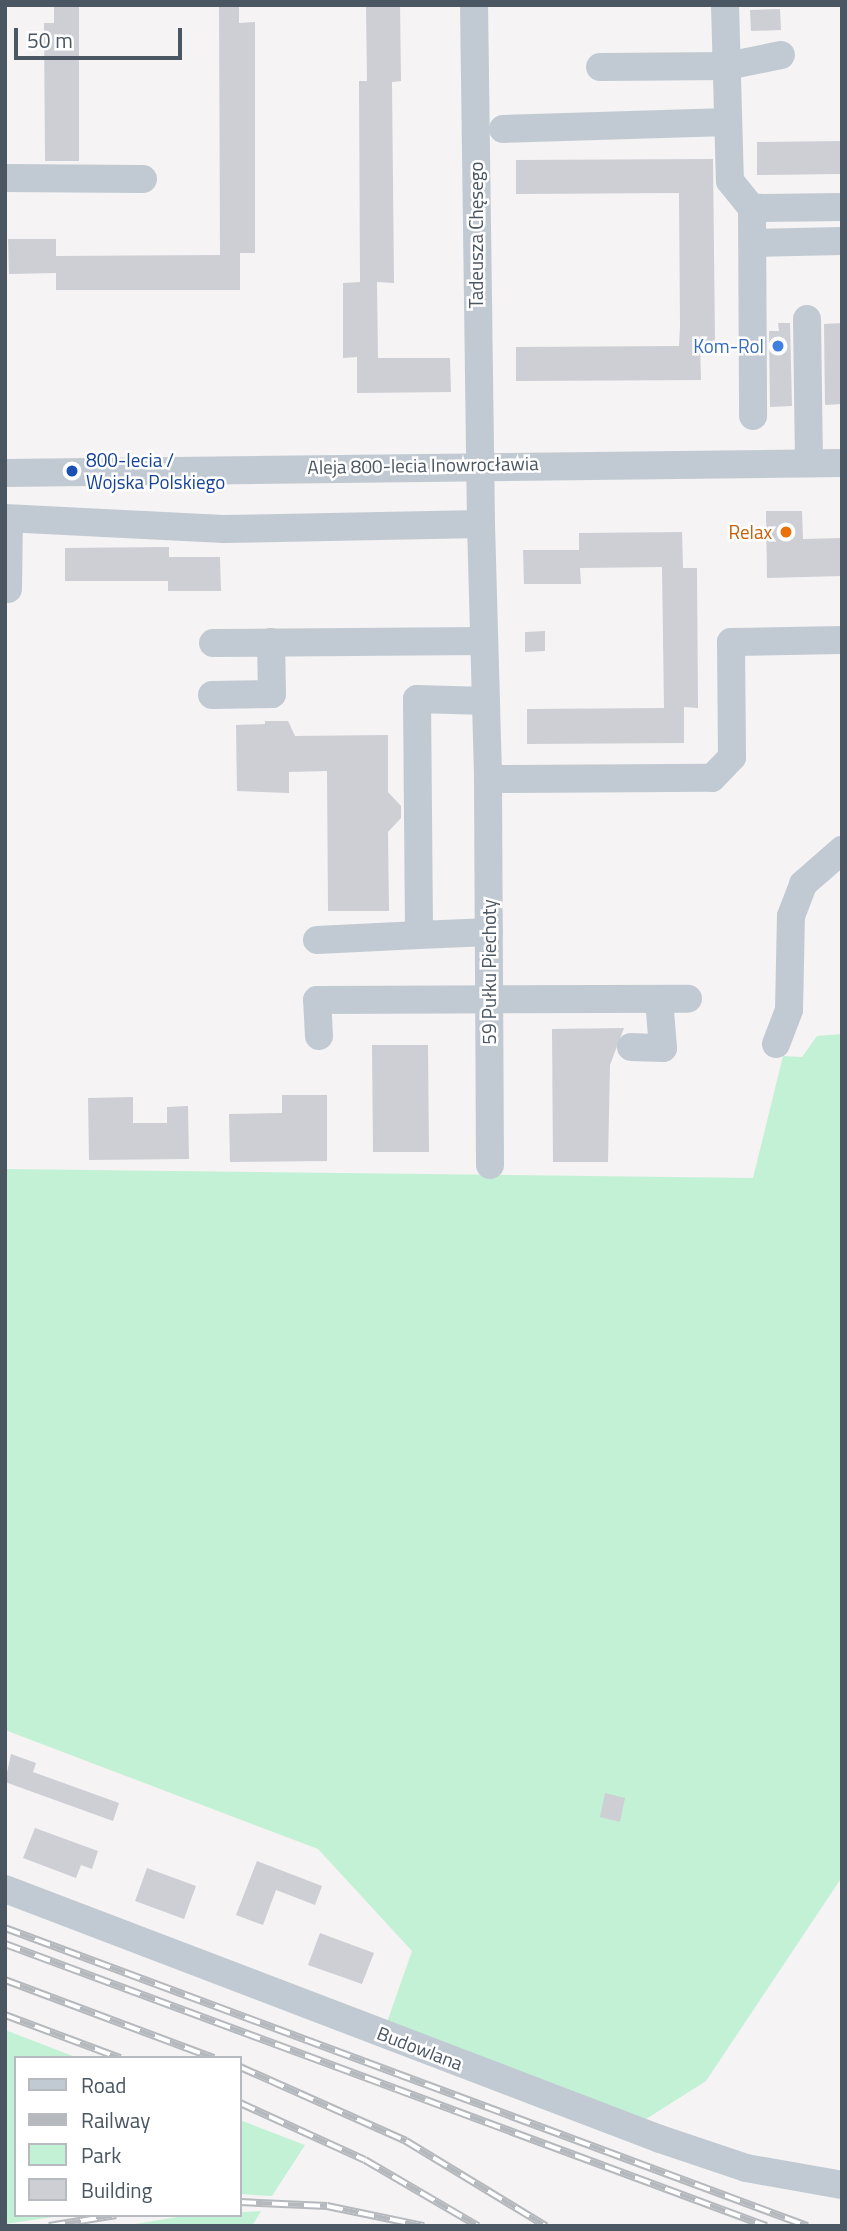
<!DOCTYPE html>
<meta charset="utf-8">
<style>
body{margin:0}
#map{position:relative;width:847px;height:2231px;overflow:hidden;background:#f5f3f3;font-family:"Titillium Web",sans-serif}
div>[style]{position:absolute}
.green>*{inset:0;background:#c3f1d5}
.building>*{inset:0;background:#cdcfd5}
.minor>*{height:28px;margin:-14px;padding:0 14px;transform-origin:14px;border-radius:14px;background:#c1cad2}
.rail>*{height:8px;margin-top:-4px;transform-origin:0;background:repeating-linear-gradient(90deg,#fff 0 16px,#b5b8bd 0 32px);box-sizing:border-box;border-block:2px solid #b5b8bd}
.dots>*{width:19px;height:19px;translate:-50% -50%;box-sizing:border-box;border:4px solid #fff;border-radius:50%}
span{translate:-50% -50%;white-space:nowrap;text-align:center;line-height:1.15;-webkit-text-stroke:5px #fff;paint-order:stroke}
.street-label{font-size:19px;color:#4a5661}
.shop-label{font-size:19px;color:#366cbe}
.right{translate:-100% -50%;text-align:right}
.transit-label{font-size:19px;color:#164399}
.left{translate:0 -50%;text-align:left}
.food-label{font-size:19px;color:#c56008}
.frame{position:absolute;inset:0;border:7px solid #4a5661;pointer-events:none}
.legend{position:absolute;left:14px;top:2056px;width:228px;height:161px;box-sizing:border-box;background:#fff;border:2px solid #b7bbc0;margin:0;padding:9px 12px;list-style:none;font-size:21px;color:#4a5661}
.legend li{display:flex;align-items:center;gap:14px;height:35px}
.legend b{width:35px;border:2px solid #b7bbc0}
.scale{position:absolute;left:14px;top:28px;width:168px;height:32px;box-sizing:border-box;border:4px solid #4a5661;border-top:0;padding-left:9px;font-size:21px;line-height:24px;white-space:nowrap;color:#4a5661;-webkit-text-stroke:5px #fff;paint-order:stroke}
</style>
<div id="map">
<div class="green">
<i style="clip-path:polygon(842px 1034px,842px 1877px,706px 2081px,646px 2119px,386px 2025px,412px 1951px,318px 1849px,5px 1730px,5px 1169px,753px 1178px,783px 1056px,802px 1057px,817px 1036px)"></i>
<i style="clip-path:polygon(5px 2030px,78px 2058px,16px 2058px,16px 2215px,67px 2215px,5px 2224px)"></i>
<i style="clip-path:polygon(240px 2120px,305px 2145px,272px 2196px,240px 2194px)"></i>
<i style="clip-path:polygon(261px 2211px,252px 2226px,123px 2226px,178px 2217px)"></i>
</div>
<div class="building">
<i style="clip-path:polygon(54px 5px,79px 5px,79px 161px,45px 161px,44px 23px,54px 23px)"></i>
<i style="clip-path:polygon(219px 5px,239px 5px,239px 23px,255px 22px,255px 253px,240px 253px,240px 290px,56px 290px,56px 273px,9px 274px,8px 239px,56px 239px,56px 256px,220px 255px)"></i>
<i style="clip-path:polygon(366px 5px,400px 5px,401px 81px,392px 82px,394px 283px,377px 282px,378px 358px,450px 358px,451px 392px,357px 393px,357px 357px,343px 358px,343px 283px,360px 282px,359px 81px,367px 81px)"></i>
<i style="clip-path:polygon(780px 9px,781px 30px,751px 31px,750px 10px)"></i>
<i style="clip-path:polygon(842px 141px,842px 174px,757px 175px,757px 142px)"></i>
<i style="clip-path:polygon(713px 159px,715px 343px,700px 343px,701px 380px,516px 381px,516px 347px,679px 346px,680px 327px,679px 193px,516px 194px,516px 160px)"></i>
<i style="clip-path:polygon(778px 323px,790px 323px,792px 406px,770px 407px,769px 331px,779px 331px)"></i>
<i style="clip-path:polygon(842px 323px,842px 404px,825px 405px,824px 324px)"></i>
<i style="clip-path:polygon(766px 511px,802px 511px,803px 539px,842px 538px,842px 576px,767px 578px)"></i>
<i style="clip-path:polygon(682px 532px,683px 568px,697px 568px,698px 708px,684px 707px,684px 743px,527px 744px,527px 709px,664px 708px,662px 567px,580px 568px,581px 584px,524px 584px,523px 550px,579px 550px,579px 533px)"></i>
<i style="clip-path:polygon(169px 547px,169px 557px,220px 557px,221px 591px,168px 591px,168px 581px,65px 581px,65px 548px)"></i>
<i style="clip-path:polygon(545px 631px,545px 651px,525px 652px,525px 632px)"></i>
<i style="clip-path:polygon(265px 721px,288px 721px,295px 736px,388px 735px,388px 792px,401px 806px,401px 818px,388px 832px,389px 911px,328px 911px,327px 771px,289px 772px,289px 793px,237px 791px,236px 725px,265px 724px)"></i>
<i style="clip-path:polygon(624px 1028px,610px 1065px,608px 1162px,553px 1162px,552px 1029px)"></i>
<i style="clip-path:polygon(372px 1045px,428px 1045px,429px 1152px,373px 1152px)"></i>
<i style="clip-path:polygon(282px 1095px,327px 1095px,327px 1161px,230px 1162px,229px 1114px,282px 1113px)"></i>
<i style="clip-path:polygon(133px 1097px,133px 1123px,167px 1123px,167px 1107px,188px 1106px,189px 1159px,89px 1160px,88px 1098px)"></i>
<i style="clip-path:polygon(11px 1754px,36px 1763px,33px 1772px,119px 1803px,113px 1821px,5px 1782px)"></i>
<i style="clip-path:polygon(605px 1793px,625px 1798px,620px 1822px,600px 1817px)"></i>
<i style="clip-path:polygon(35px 1828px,98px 1851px,92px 1869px,81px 1865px,76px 1878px,23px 1858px)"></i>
<i style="clip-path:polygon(257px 1861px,322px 1886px,315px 1905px,276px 1890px,263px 1925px,236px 1915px)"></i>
<i style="clip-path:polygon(147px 1868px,196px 1886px,184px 1919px,135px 1901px)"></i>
<i style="clip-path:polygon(320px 1933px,374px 1953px,362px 1984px,308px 1965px)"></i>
</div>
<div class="minor">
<i style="left:725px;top:5px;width:176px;rotate:88.4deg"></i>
<i style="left:730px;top:181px;width:35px;rotate:51deg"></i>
<i style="left:752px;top:208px;width:90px;rotate:-0.6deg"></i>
<i style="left:600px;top:67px;width:127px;rotate:-0.5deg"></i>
<i style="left:727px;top:66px;width:55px;rotate:-11.5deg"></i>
<i style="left:503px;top:129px;width:225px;rotate:-1.8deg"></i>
<i style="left:5px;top:178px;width:138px;rotate:0.4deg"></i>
<i style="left:752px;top:208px;width:208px;rotate:89.7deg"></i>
<i style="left:753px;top:243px;width:89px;rotate:-1.3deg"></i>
<i style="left:807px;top:319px;width:143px;rotate:89.2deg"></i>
<i style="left:5px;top:473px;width:837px;rotate:-0.68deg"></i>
<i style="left:5px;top:518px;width:219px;rotate:2.9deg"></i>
<i style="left:224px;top:529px;width:257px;rotate:-1.1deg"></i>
<i style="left:481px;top:524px;width:519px;rotate:-90.77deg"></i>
<i style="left:481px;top:524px;width:255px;rotate:88.4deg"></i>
<i style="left:8px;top:589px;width:70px;rotate:-89.2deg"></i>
<i style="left:213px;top:643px;width:271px;rotate:-0.4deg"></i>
<i style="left:212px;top:695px;width:60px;rotate:-1deg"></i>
<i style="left:272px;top:694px;width:52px;rotate:-91.1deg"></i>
<i style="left:486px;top:701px;width:69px;rotate:-178.3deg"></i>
<i style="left:417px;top:699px;width:236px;rotate:89.5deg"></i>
<i style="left:419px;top:935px;width:70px;rotate:-2.5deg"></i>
<i style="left:317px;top:940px;width:102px;rotate:-2.8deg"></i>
<i style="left:319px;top:1036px;width:36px;rotate:-93deg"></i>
<i style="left:317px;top:1000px;width:371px;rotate:-0.2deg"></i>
<i style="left:776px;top:1044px;width:36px;rotate:-69deg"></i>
<i style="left:789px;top:1010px;width:94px;rotate:-88.8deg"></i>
<i style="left:791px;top:916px;width:34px;rotate:-69deg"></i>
<i style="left:803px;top:884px;width:52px;rotate:-41.1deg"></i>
<i style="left:631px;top:1047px;width:32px;rotate:2deg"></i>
<i style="left:663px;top:1048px;width:49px;rotate:-94.7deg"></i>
<i style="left:490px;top:1165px;width:386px;rotate:-90.3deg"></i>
<i style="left:488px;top:779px;width:224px;rotate:-0.3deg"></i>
<i style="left:712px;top:778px;width:29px;rotate:-46deg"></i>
<i style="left:732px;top:757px;width:115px;rotate:-90.5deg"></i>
<i style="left:731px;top:642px;width:111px;rotate:-1deg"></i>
<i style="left:5px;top:1889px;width:701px;rotate:20.89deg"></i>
<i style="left:660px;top:2139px;width:91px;rotate:18.6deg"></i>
<i style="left:746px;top:2168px;width:97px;rotate:10deg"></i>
</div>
<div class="rail">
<i style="left:5px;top:1928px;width:856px;rotate:20.38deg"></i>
<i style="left:5px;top:1944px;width:812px;rotate:20.33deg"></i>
<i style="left:5px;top:1980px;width:223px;rotate:20.5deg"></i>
<i style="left:5px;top:2015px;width:123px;rotate:20.5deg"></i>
<i style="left:240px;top:2067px;width:182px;rotate:24deg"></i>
<i style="left:406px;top:2141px;width:164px;rotate:31.3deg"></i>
<i style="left:240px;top:2103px;width:137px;rotate:24.5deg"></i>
<i style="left:365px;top:2160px;width:131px;rotate:30.3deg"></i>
<i style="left:240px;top:2202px;width:87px;rotate:2.6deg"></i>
<i style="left:327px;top:2206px;width:99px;rotate:11.7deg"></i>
<i style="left:49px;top:2226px;width:68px;rotate:-9.3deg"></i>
</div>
<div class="dots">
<i style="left:778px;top:346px;background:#3f7fe0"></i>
<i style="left:72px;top:471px;background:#1a4fb4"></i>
<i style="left:786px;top:532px;background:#e8710a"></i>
</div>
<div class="street-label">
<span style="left:476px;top:235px;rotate:-90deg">Tadeusza Chęsego</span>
<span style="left:423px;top:465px;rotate:-1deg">Aleja 800-lecia Inowrocławia</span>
<span style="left:489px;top:972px;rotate:-90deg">59 Pułku Piechoty</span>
<span style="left:420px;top:2048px;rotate:21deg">Budowlana</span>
</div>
<div class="shop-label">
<span class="right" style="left:764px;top:346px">Kom-Rol</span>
</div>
<div class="transit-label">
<span class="left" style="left:86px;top:471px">800-lecia /<br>Wojska Polskiego</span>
</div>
<div class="food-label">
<span class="right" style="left:772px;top:532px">Relax</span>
</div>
<div class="frame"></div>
<ul class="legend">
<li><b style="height:9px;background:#c1cad2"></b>Road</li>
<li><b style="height:9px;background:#b5b8bd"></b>Railway</li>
<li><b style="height:19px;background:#c3f1d5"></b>Park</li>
<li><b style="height:19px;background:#cdcfd5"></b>Building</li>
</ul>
<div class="scale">50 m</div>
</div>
